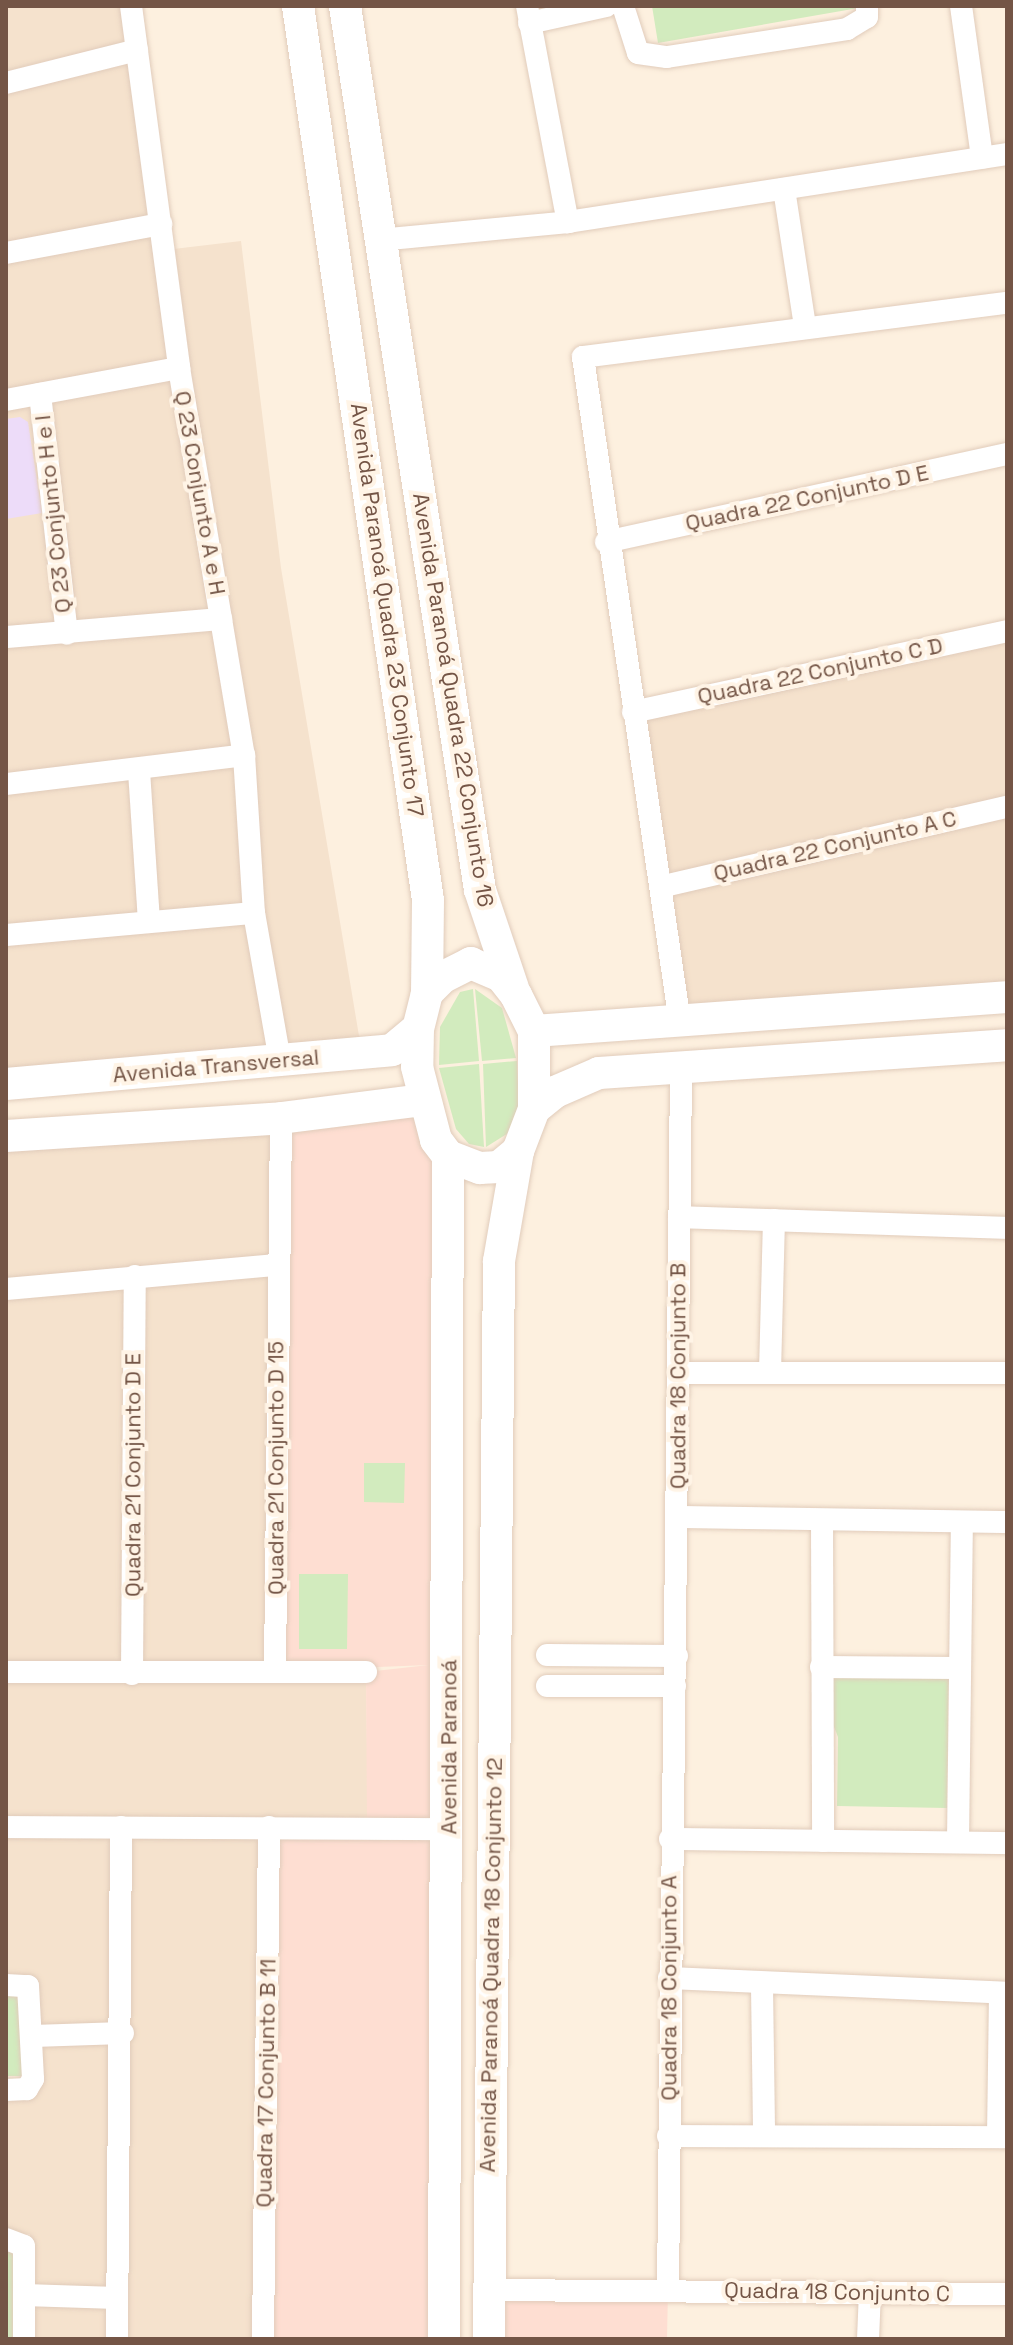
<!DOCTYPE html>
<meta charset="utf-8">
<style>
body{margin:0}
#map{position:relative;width:1013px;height:2345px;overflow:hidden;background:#fdf0df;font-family:"Space Grotesk",sans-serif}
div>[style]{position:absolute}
.residential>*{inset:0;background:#f5e2cd}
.commercial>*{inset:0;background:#feded2}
.education>*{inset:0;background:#eddcf9}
.green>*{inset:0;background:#d2ebbe}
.roads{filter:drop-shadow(0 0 2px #e1ccbb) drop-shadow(0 0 2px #e1ccbb)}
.street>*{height:22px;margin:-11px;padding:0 11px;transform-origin:11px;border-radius:11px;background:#fff}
.secondary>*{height:32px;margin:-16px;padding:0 16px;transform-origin:16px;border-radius:16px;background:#fff}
span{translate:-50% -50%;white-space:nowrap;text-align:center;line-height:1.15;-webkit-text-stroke:8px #fff4e6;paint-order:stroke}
.street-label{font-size:22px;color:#745546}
.frame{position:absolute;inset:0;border:8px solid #745546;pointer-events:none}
</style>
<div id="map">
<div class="residential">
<i style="clip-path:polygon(6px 6px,131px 6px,165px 250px,241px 241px,281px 568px,362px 1054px,6px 1086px)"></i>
<i style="clip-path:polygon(1007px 631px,1007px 998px,680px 1023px,633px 712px)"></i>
<i style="clip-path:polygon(281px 1118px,366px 1672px,368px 1827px,263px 2339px,30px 2339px,30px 2234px,6px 2233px,6px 2093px,36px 2093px,6px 1978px,6px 1134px)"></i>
</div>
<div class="commercial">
<i style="clip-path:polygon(426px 1095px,448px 1150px,443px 2339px,263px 2339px,269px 1827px,367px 1828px,366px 1672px,429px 1665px,275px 1671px,281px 1118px)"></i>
<i style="clip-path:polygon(496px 2289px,668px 2291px,667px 2339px,495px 2339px)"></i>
</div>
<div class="education">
<i style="clip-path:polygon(20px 417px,28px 422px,42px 513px,6px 519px,6px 419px)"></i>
</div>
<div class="green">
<i style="clip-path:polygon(652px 6px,870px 6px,658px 43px)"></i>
<i style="clip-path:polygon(473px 989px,479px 1061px,439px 1065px,440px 1027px,460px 992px)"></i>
<i style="clip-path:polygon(475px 989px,502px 1008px,516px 1058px,482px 1061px)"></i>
<i style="clip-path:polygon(517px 1061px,519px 1108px,510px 1132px,486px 1147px,483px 1064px)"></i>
<i style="clip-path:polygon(479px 1064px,484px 1147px,469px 1144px,456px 1129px,439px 1068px)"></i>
<i style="clip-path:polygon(364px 1463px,405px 1463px,404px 1503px,364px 1502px)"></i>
<i style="clip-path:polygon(299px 1574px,348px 1574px,347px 1649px,299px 1649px)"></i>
<i style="clip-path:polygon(830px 1672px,949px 1674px,947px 1808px,837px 1806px,838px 1737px,829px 1714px)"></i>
<i style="clip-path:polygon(6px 1990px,33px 1990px,36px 2076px,6px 2076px)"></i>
<i style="clip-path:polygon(6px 2245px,19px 2245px,21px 2338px,6px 2339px)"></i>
</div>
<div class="roads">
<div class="street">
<i style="left:131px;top:6px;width:365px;rotate:82.4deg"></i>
<i style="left:179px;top:368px;width:392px;rotate:80.5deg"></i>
<i style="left:244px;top:755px;width:158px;rotate:86.4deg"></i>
<i style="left:254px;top:913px;width:150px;rotate:80deg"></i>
<i style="left:527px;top:6px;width:220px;rotate:79.3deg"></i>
<i style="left:623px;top:6px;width:49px;rotate:72.3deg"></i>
<i style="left:638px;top:53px;width:29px;rotate:8deg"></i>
<i style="left:667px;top:57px;width:182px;rotate:-8.8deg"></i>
<i style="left:847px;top:29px;width:23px;rotate:-31deg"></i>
<i style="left:867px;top:17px;width:11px;rotate:-90deg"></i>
<i style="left:961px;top:6px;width:153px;rotate:82.1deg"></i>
<i style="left:529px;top:23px;width:79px;rotate:-12.4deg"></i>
<i style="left:6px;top:83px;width:135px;rotate:-14.1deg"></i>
<i style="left:784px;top:189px;width:140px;rotate:81.3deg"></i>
<i style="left:379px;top:240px;width:190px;rotate:-5.4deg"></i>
<i style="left:568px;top:222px;width:444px;rotate:-8.8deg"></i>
<i style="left:6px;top:253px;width:158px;rotate:-10.6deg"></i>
<i style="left:40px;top:394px;width:241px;rotate:83.6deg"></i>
<i style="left:6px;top:400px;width:176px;rotate:-10.5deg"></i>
<i style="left:606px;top:542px;width:411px;rotate:-12.4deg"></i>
<i style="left:6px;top:637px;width:216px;rotate:-4.8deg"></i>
<i style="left:633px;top:712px;width:383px;rotate:-12.2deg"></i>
<i style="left:139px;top:771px;width:149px;rotate:86.2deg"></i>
<i style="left:6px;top:784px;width:240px;rotate:-6.9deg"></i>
<i style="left:664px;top:886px;width:352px;rotate:-13deg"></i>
<i style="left:6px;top:935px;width:249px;rotate:-5.1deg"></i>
<i style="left:680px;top:1023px;width:673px;rotate:-98.29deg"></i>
<i style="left:583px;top:357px;width:427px;rotate:-7.3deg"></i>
<i style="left:679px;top:1217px;width:328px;rotate:1.9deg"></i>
<i style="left:6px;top:1289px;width:272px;rotate:-5.1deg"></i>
<i style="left:770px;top:1372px;width:152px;rotate:-88.5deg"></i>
<i style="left:678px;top:1373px;width:329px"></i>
<i style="left:677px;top:1517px;width:330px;rotate:0.9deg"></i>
<i style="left:822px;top:1521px;width:320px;rotate:89.8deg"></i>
<i style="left:547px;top:1655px;width:130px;rotate:0.4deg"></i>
<i style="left:821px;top:1667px;width:137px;rotate:0.4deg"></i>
<i style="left:275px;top:1671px;width:553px;rotate:-89.38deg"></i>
<i style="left:6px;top:1672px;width:360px"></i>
<i style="left:132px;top:1674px;width:398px;rotate:-89.6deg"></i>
<i style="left:547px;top:1686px;width:128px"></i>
<i style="left:6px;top:1827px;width:442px;rotate:0.3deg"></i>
<i style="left:670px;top:1839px;width:337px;rotate:0.7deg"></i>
<i style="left:958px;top:1842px;width:320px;rotate:-89.3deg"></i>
<i style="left:669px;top:1978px;width:338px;rotate:2.5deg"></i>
<i style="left:6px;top:1985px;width:22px;rotate:3deg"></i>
<i style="left:28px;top:1986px;width:93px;rotate:86.9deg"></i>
<i style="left:33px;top:2079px;width:12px;rotate:121deg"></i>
<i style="left:27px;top:2089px;width:21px;rotate:177deg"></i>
<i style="left:762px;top:1986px;width:147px;rotate:89.2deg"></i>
<i style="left:33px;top:2036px;width:90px;rotate:-1.9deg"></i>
<i style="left:668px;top:2136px;width:339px;rotate:0.2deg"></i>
<i style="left:998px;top:2137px;width:144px;rotate:-89.2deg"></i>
<i style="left:6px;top:2239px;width:19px;rotate:21deg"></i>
<i style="left:24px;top:2246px;width:93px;rotate:90deg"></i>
<i style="left:489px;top:2290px;width:518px;rotate:0.44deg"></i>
<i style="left:668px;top:2291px;width:1225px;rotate:-89.39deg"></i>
<i style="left:24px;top:2295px;width:93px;rotate:1.8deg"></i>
<i style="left:117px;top:2339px;width:512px;rotate:-89.55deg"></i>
<i style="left:263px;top:2339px;width:512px;rotate:-89.33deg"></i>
<i style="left:868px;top:2339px;width:47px;rotate:-87.6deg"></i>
</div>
<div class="secondary">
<i style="left:298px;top:6px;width:903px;rotate:81.73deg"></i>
<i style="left:428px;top:900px;width:93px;rotate:90.6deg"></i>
<i style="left:427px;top:993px;width:36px;rotate:104deg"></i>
<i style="left:418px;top:1028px;width:39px;rotate:91deg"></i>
<i style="left:417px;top:1067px;width:75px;rotate:75.4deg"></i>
<i style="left:436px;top:1140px;width:20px;rotate:53deg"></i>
<i style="left:448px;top:1156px;width:34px;rotate:21deg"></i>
<i style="left:480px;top:1168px;width:19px;rotate:-3deg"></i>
<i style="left:499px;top:1167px;width:25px;rotate:-40deg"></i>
<i style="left:518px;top:1151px;width:45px;rotate:-69.1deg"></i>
<i style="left:534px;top:1109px;width:78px;rotate:-90deg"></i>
<i style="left:534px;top:1031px;width:40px;rotate:-116.6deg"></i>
<i style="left:516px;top:995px;width:24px;rotate:-128deg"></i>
<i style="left:501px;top:976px;width:33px;rotate:-157deg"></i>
<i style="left:471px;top:963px;width:31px;rotate:153deg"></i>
<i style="left:443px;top:977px;width:23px;rotate:135deg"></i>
<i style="left:345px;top:6px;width:894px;rotate:81.32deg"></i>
<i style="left:480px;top:890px;width:103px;rotate:71.4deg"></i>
<i style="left:534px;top:1031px;width:474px;rotate:-4.1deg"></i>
<i style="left:6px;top:1084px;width:387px;rotate:-5deg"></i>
<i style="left:392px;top:1050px;width:34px;rotate:-40deg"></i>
<i style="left:534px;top:1109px;width:27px;rotate:-39deg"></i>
<i style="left:555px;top:1092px;width:48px;rotate:-23.4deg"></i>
<i style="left:599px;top:1073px;width:409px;rotate:-3.9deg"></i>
<i style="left:6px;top:1136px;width:276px;rotate:-3.7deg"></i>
<i style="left:281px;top:1118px;width:144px;rotate:-7.2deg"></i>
<i style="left:444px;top:2339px;width:1183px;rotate:-89.81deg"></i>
<i style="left:489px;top:2339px;width:1078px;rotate:-89.47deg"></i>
<i style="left:499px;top:1261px;width:112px;rotate:-80.2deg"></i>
</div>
</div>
<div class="street-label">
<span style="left:200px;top:493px;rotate:80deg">Q 23 Conjunto A e H</span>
<span style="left:807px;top:498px;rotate:-12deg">Quadra 22 Conjunto D E</span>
<span style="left:53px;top:514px;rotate:-96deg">Q 23 Conjunto H e I</span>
<span style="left:387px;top:610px;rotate:82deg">Avenida Paranoá Quadra 23 Conjunto 17</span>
<span style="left:820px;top:671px;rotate:-12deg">Quadra 22 Conjunto C D</span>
<span style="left:453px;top:700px;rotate:81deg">Avenida Paranoá Quadra 22 Conjunto 16</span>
<span style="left:835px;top:846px;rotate:-13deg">Quadra 22 Conjunto A C</span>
<span style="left:216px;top:1066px;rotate:-5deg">Avenida Transversal</span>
<span style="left:678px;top:1376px;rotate:-90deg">Quadra 18 Conjunto B</span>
<span style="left:276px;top:1468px;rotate:-90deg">Quadra 21 Conjunto D 15</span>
<span style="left:133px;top:1475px;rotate:-90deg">Quadra 21 Conjunto D E</span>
<span style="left:449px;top:1747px;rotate:-90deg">Avenida Paranoá</span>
<span style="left:491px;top:1965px;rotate:-89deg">Avenida Paranoá Quadra 18 Conjunto 12</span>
<span style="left:669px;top:1988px;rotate:-90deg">Quadra 18 Conjunto A</span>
<span style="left:266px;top:2083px;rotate:-89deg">Quadra 17 Conjunto B 11</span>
<span style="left:837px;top:2292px;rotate:1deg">Quadra 18 Conjunto C</span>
</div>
<div class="frame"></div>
</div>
